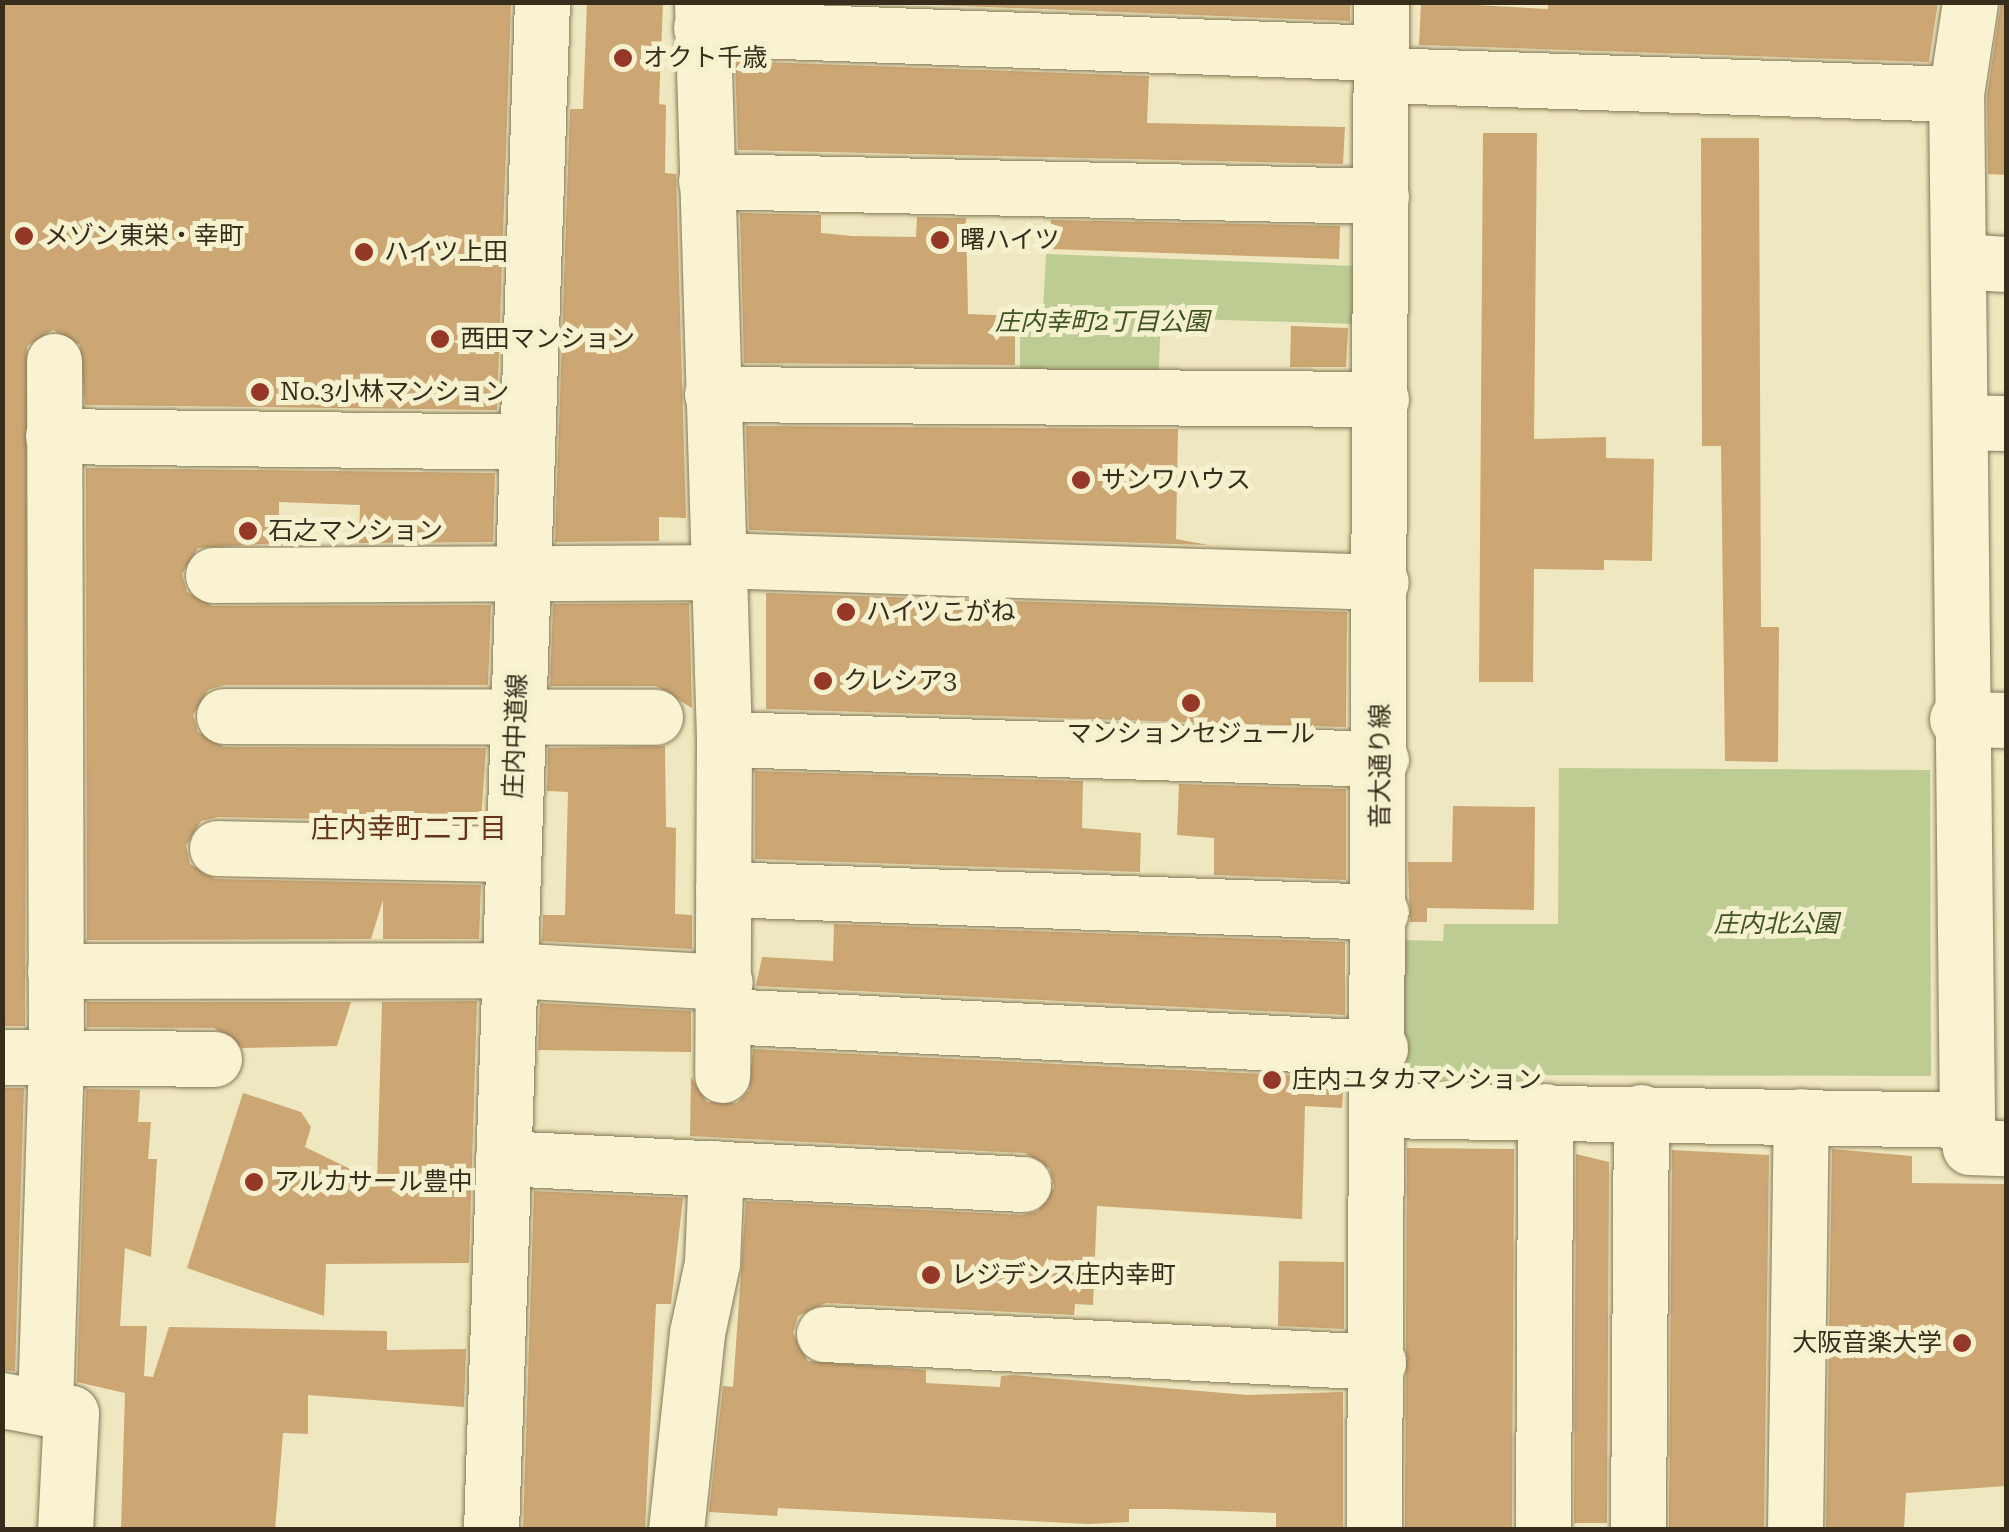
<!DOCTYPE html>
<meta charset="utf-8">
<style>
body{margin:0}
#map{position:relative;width:2009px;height:1532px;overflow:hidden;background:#eee7bf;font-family:"Roboto Serif","Noto Sans JP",serif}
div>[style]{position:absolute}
.green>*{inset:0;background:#bccc93}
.building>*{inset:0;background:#cca774}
.roads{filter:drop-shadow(0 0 2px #867857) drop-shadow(0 0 2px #867857)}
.minor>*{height:55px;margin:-27.5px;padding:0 27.5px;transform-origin:27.5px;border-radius:27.5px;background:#f9f3d2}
.dots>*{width:28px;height:28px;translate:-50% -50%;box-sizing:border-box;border:5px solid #f5f0ce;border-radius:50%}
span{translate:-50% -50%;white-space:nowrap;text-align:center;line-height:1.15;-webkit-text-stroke:10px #f5f0ce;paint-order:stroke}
.poi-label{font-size:25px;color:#362d1c}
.left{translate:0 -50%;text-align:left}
.right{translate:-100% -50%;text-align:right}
.park-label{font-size:25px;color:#3f5222;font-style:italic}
.street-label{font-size:25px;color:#362d1c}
.neighbourhood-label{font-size:28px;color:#63351b}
.frame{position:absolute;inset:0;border:5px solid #362d1c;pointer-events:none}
</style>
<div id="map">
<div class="green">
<i style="clip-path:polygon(1046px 254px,1356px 266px,1355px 324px,1161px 318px,1158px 385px,1020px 385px,1020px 313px,1043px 313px)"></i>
<i style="clip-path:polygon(1559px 768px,1930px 770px,1931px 1076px,1526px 1075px,1517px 1092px,1422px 1091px,1401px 1050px,1402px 940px,1443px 941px,1444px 924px,1558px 924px)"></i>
</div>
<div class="building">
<i style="clip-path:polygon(2px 2px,511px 2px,497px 410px,85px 405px,80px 345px,53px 330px,27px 346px,25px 1026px,2px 1026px)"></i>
<i style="clip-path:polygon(587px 2px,663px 2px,659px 104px,666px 105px,665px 173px,676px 174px,686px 518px,659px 517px,659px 541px,555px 542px,570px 109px,583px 109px)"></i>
<i style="clip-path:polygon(858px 2px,1350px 2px,1350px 21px)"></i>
<i style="clip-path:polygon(1421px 2px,1548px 9px,1548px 2px,1938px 2px,1929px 62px,1419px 45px)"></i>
<i style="clip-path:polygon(2001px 2px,2006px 2px,2006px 175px,1988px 174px,1987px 96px)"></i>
<i style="clip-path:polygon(735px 61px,1149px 76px,1147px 123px,1345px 127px,1343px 164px,738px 150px)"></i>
<i style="clip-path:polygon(1483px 133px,1537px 133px,1534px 439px,1606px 437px,1606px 458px,1654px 459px,1652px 561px,1604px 560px,1604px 570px,1534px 569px,1533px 682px,1479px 682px)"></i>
<i style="clip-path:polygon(1701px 138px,1759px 138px,1761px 627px,1779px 627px,1778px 762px,1725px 761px,1721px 446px,1702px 446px)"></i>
<i style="clip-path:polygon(740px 213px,821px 215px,821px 233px,852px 236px,916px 237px,917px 217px,966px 218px,968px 314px,1015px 316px,1015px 365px,744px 363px)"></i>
<i style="clip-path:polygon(1051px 220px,1340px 226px,1339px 259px,1050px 249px)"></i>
<i style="clip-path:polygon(1291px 326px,1348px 328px,1346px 367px,1290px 367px)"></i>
<i style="clip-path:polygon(746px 426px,1178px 429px,1176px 539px,1208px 545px,749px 530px)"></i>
<i style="clip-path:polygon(86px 468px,495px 473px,493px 542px,359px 543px,360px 505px,279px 502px,279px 543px,198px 548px,182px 574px,187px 592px,213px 606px,491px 605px,488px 685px,224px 685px,208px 690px,193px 715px,198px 732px,224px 747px,486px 748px,481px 822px,218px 817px,201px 821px,186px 846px,190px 864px,216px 879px,481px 885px,479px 939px,383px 939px,383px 900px,371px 939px,87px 940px)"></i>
<i style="clip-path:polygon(766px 593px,1347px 612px,1346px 727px,766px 709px)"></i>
<i style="clip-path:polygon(689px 603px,692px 708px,656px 686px,550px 686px,553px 604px)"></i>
<i style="clip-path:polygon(665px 746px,666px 827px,676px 828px,675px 914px,692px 915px,692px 949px,542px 941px,543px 915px,565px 915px,568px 792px,547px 791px,548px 748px)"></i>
<i style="clip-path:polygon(755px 771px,1083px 781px,1082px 828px,1141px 833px,1140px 872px,755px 859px)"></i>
<i style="clip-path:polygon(1179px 784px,1346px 789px,1346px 880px,1214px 875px,1214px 838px,1177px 835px)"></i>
<i style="clip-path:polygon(1453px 806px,1535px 807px,1534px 910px,1427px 908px,1427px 922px,1410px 922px,1408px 862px,1452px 862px)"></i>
<i style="clip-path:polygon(834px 924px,1345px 942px,1345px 1015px,756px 986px,762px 957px,833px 961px)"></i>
<i style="clip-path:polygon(477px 1001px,469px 1263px,326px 1264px,324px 1316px,187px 1268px,243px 1093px,301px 1112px,311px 1127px,305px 1147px,377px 1182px,382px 1002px)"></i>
<i style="clip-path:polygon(87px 1002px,351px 1002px,337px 1046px,242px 1048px,214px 1028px,87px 1027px)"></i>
<i style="clip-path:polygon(540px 1003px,691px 1011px,691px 1052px,538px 1050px)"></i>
<i style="clip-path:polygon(753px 1049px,1344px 1078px,1342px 1108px,1305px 1106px,1302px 1219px,1097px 1206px,1093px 1305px,1075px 1304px,1074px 1315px,826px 1303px,798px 1316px,793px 1333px,808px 1361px,926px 1370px,926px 1383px,1000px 1387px,1001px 1376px,1012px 1375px,1247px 1395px,1343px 1392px,1343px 1530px,1276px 1530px,1276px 1513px,1168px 1509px,1129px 1509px,1129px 1522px,1089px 1524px,778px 1508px,777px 1516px,709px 1512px,723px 1386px,733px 1387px,746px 1201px,1021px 1215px,1038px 1211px,1054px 1187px,1050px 1169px,1025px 1153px,690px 1136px,691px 1077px,707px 1102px,737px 1103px,749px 1090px)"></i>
<i style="clip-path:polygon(2px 1088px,24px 1088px,15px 1371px,2px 1370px)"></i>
<i style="clip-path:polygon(86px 1089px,140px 1090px,138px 1122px,151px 1122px,148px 1159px,157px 1159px,151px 1257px,125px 1248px,120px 1326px,147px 1326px,144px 1376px,153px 1377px,169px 1327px,387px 1331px,387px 1350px,466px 1349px,464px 1407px,308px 1395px,308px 1434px,283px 1433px,275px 1530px,121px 1530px,125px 1393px,77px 1382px)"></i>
<i style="clip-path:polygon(1407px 1148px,1514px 1149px,1512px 1530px,1405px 1530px)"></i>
<i style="clip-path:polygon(1832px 1149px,1912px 1156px,1912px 1183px,2006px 1184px,2006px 1486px,1906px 1493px,1904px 1530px,1826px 1530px)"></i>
<i style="clip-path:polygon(1672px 1150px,1769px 1155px,1764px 1530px,1669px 1530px)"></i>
<i style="clip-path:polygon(1576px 1154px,1609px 1162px,1607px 1523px,1574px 1523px)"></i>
<i style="clip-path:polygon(534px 1191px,683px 1198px,671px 1304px,656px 1304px,645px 1530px,523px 1530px)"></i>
<i style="clip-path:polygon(1279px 1261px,1344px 1262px,1344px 1329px,1278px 1326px)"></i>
</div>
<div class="roads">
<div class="minor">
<i style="left:702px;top:2px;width:737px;rotate:88.29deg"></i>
<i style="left:724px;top:739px;width:336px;rotate:90.3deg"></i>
<i style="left:701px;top:28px;width:680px;rotate:2.11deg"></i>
<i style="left:1381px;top:75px;width:575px;rotate:1.89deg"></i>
<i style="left:706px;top:181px;width:675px;rotate:1.27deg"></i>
<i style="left:1959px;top:261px;width:47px;rotate:3.7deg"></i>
<i style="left:712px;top:394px;width:669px;rotate:0.43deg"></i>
<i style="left:1961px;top:422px;width:45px;rotate:1.3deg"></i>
<i style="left:53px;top:436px;width:474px;rotate:0.7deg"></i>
<i style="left:718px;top:560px;width:663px;rotate:1.9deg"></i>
<i style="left:213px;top:575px;width:505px;rotate:-0.34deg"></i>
<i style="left:224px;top:716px;width:431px;rotate:0.1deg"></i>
<i style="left:1957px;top:719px;width:49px;rotate:1.2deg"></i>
<i style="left:724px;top:739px;width:657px;rotate:1.74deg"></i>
<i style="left:217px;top:848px;width:295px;rotate:1.2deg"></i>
<i style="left:723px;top:889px;width:658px;rotate:2deg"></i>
<i style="left:55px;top:971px;width:454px;rotate:-0.1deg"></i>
<i style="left:509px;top:970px;width:216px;rotate:3.2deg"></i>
<i style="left:724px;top:1016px;width:657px;rotate:2.79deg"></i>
<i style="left:2px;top:1057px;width:212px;rotate:0.5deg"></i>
<i style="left:1379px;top:1110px;width:588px;rotate:0.97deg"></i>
<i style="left:1967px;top:1120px;width:1026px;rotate:-90.61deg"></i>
<i style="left:1956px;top:94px;width:93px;rotate:-81.3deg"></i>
<i style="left:1967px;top:1120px;width:27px;rotate:84deg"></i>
<i style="left:1970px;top:1147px;width:36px;rotate:2deg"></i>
<i style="left:503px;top:1158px;width:521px;rotate:2.86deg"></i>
<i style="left:824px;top:1334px;width:555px;rotate:2.89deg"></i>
<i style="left:2px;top:1400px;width:70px;rotate:10.7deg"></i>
<i style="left:71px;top:1413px;width:117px;rotate:92.9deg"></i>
<i style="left:45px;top:1407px;width:349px;rotate:-88.2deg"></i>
<i style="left:56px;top:1058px;width:697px;rotate:-90.16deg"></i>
<i style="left:491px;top:1530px;width:1529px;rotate:-88.09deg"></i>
<i style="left:676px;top:1530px;width:198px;rotate:-83.9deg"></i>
<i style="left:697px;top:1333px;width:72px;rotate:-77.9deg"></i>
<i style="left:712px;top:1263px;width:95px;rotate:-87.6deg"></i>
<i style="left:1374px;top:1530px;width:1528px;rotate:-89.74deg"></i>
<i style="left:1543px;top:1530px;width:419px;rotate:-89.7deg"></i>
<i style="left:1638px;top:1530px;width:418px;rotate:-89.6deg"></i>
<i style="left:1795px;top:1530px;width:414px;rotate:-89.2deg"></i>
</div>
</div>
<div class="dots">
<i style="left:623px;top:58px;background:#963827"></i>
<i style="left:24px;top:236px;background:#963827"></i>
<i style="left:940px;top:240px;background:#963827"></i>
<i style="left:364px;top:252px;background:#963827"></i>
<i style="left:440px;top:339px;background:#963827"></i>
<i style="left:260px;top:392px;background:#963827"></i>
<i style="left:1081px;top:480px;background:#963827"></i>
<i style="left:248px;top:531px;background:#963827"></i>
<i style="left:846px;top:612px;background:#963827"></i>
<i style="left:823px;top:681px;background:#963827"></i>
<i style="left:1191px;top:703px;background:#963827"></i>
<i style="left:1272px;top:1080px;background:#963827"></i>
<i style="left:254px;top:1182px;background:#963827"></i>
<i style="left:931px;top:1275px;background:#963827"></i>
<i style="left:1962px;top:1343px;background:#963827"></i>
</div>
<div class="poi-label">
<span class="left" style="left:643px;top:58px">オクト千歳</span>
<span class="left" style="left:44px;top:236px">メゾン東栄・幸町</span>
<span class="left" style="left:960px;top:240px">曙ハイツ</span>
<span class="left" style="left:384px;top:252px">ハイツ上田</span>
<span class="left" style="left:460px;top:339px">西田マンション</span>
<span class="left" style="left:280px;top:392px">No.3小林マンション</span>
<span class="left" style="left:1101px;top:480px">サンワハウス</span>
<span class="left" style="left:268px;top:531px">石之マンション</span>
<span class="left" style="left:866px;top:612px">ハイツこがね</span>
<span class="left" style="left:843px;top:681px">クレシア3</span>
<span style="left:1191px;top:734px">マンションセジュール</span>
<span class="left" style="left:1292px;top:1080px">庄内ユタカマンション</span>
<span class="left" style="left:274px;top:1182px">アルカサール豊中</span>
<span class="left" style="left:951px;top:1275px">レジデンス庄内幸町</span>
<span class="right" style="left:1942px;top:1343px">大阪音楽大学</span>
</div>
<div class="park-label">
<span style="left:1102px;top:322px">庄内幸町2丁目公園</span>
<span style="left:1776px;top:924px">庄内北公園</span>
</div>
<div class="street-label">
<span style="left:516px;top:736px;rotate:-88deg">庄内中道線</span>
<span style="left:1381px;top:766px;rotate:-90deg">音大通り線</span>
</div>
<div class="neighbourhood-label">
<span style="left:409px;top:829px">庄内幸町二丁目</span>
</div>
<div class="frame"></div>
</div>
